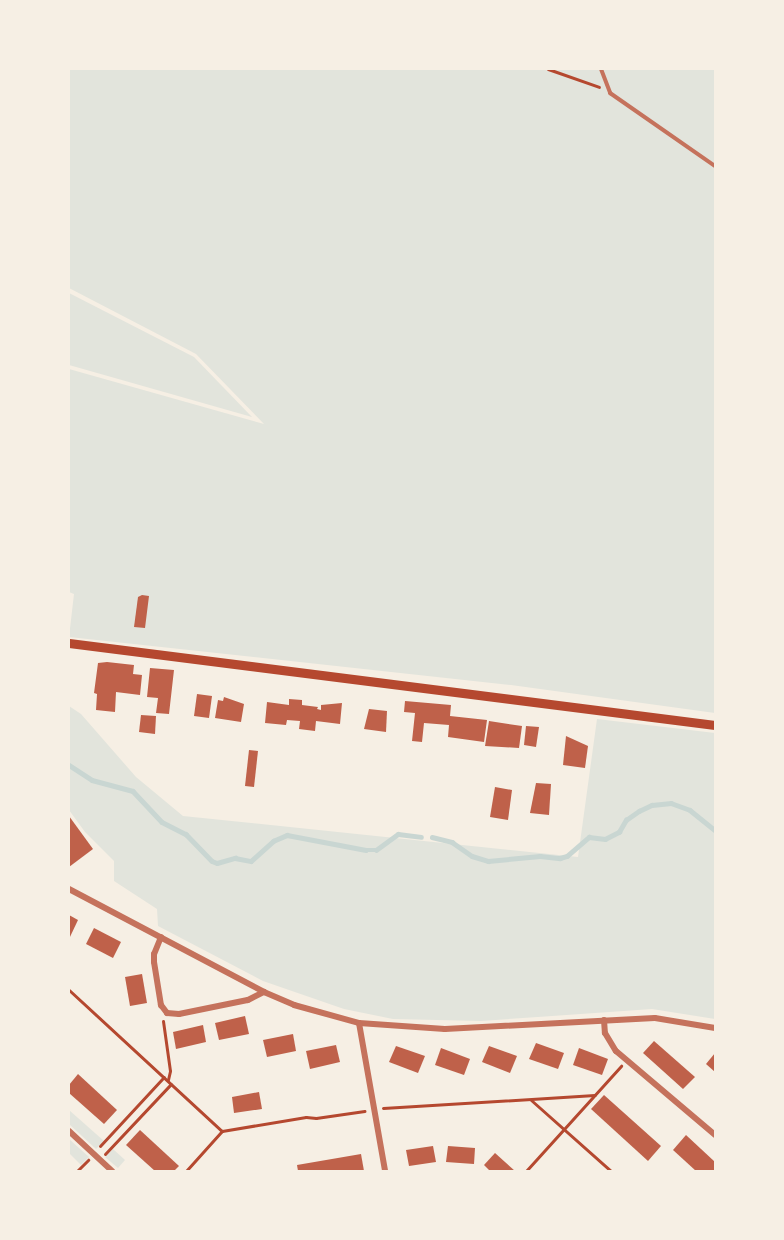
<!DOCTYPE html>
<style>
body{margin:0}
#map{position:relative;width:784px;height:1240px;overflow:hidden;background:#f6efe4;font-family:"Sofia Sans Condensed",sans-serif}
div>[style]{position:absolute}
.green>*{inset:0;background:#e2e4dc}
.stream>*{height:4.5px;margin:-2.25px;padding:0 2.25px;transform-origin:2.25px;border-radius:2.25px;background:#c9d6d2}
.building>*{inset:0;background:#bf614a}
.path>*{height:3px;margin:-1.5px;padding:0 1.5px;transform-origin:1.5px;border-radius:1.5px;background:#b5482f}
.service>*{height:4px;margin:-2px;padding:0 2px;transform-origin:2px;border-radius:2px;background:#c5725c}
.minor>*{height:6px;margin:-3px;padding:0 3px;transform-origin:3px;border-radius:3px;background:#c5725c}
.secondary>*{height:9px;margin:-4.5px;padding:0 4.5px;transform-origin:4.5px;border-radius:4.5px;background:#b5482f}
span{translate:-50% -50%;white-space:nowrap;text-align:center;line-height:1.15;-webkit-text-stroke:4.5px #f6efe4;paint-order:stroke}
.frame{position:absolute;inset:0;border:70px solid #f6efe4;pointer-events:none}
</style>
<div id="map">
<div class="green">
<i style="clip-path:polygon(69px 69px,715px 69px,715px 713px,511px 685px,69px 637px,74px 594px,69px 592px,69px 369px,264px 424px,196px 354px,69px 288px)"></i>
<i style="clip-path:polygon(69px 293px,194px 357px,252px 417px,69px 365px)"></i>
<i style="clip-path:polygon(69px 706px,81px 714px,136px 777px,183px 816px,578px 857px,597px 719px,715px 733px,715px 1019px,652px 1009px,481px 1021px,393px 1019px,344px 1009px,263px 981px,158px 926px,157px 909px,114px 881px,114px 861px,85px 832px,69px 810px)"></i>
<i style="clip-path:polygon(69px 1110px,104px 1141px,96px 1149px,69px 1124px)"></i>
<i style="clip-path:polygon(69px 1139px,89px 1157px,81px 1165px,69px 1153px)"></i>
<i style="clip-path:polygon(113px 1149px,125px 1160px,118px 1168px,105px 1157px)"></i>
</div>
<div class="stream">
<i style="left:69px;top:765px;width:27px;rotate:33deg"></i>
<i style="left:92px;top:780px;width:42px;rotate:15deg"></i>
<i style="left:133px;top:791px;width:42px;rotate:46.9deg"></i>
<i style="left:162px;top:822px;width:27px;rotate:27deg"></i>
<i style="left:186px;top:834px;width:37px;rotate:46deg"></i>
<i style="left:212px;top:861px;width:5px;rotate:22deg"></i>
<i style="left:217px;top:863px;width:19px;rotate:-16deg"></i>
<i style="left:235px;top:858px;width:16px;rotate:11deg"></i>
<i style="left:251px;top:861px;width:30px;rotate:-42deg"></i>
<i style="left:273px;top:841px;width:15px;rotate:-23deg"></i>
<i style="left:287px;top:835px;width:80px;rotate:10.8deg"></i>
<i style="left:366px;top:850px;width:10px"></i>
<i style="left:376px;top:850px;width:27px;rotate:-36deg"></i>
<i style="left:398px;top:834px;width:23px;rotate:7deg"></i>
<i style="left:432px;top:837px;width:21px;rotate:14deg"></i>
<i style="left:452px;top:842px;width:24px;rotate:35deg"></i>
<i style="left:472px;top:856px;width:17px;rotate:17deg"></i>
<i style="left:488px;top:861px;width:52px;rotate:-5.5deg"></i>
<i style="left:540px;top:856px;width:20px;rotate:6deg"></i>
<i style="left:560px;top:858px;width:7px;rotate:-16deg"></i>
<i style="left:567px;top:856px;width:29px;rotate:-41deg"></i>
<i style="left:589px;top:837px;width:16px;rotate:7deg"></i>
<i style="left:605px;top:839px;width:16px;rotate:-27deg"></i>
<i style="left:619px;top:832px;width:14px;rotate:-60deg"></i>
<i style="left:626px;top:820px;width:16px;rotate:-35deg"></i>
<i style="left:639px;top:811px;width:14px;rotate:-25deg"></i>
<i style="left:652px;top:805px;width:19px;rotate:-6deg"></i>
<i style="left:671px;top:803px;width:20px;rotate:20deg"></i>
<i style="left:690px;top:810px;width:32px;rotate:39deg"></i>
</div>
<div class="building">
<i style="clip-path:polygon(142px 595px,149px 596px,145px 628px,134px 627px,138px 597px)"></i>
<i style="clip-path:polygon(107px 662px,134px 665px,133px 674px,142px 675px,140px 695px,116px 692px,115px 712px,96px 710px,97px 694px,94px 693px,98px 663px)"></i>
<i style="clip-path:polygon(150px 668px,174px 670px,169px 714px,156px 713px,158px 698px,147px 697px)"></i>
<i style="clip-path:polygon(197px 694px,212px 696px,209px 718px,194px 716px)"></i>
<i style="clip-path:polygon(224px 697px,244px 704px,241px 722px,215px 718px,218px 700px,223px 701px)"></i>
<i style="clip-path:polygon(289px 699px,302px 700px,302px 705px,318px 707px,317px 709px,321px 710px,321px 705px,342px 703px,340px 724px,316px 721px,315px 731px,299px 729px,300px 721px,287px 720px,286px 725px,265px 723px,267px 702px,289px 705px)"></i>
<i style="clip-path:polygon(405px 701px,451px 705px,450px 716px,487px 720px,484px 742px,448px 737px,449px 725px,424px 723px,422px 742px,412px 741px,415px 713px,404px 712px)"></i>
<i style="clip-path:polygon(369px 709px,387px 711px,386px 732px,364px 729px)"></i>
<i style="clip-path:polygon(141px 715px,156px 716px,155px 734px,139px 732px)"></i>
<i style="clip-path:polygon(489px 721px,522px 726px,519px 748px,485px 746px)"></i>
<i style="clip-path:polygon(526px 726px,539px 727px,536px 747px,524px 745px)"></i>
<i style="clip-path:polygon(566px 736px,588px 746px,585px 768px,563px 765px)"></i>
<i style="clip-path:polygon(249px 750px,258px 751px,254px 787px,245px 786px)"></i>
<i style="clip-path:polygon(536px 783px,551px 784px,549px 815px,530px 813px)"></i>
<i style="clip-path:polygon(495px 787px,512px 790px,508px 820px,490px 817px)"></i>
<i style="clip-path:polygon(69px 816px,93px 849px,69px 867px)"></i>
<i style="clip-path:polygon(69px 915px,78px 920px,69px 939px)"></i>
<i style="clip-path:polygon(94px 928px,121px 942px,113px 958px,86px 944px)"></i>
<i style="clip-path:polygon(142px 974px,147px 1003px,130px 1006px,125px 977px)"></i>
<i style="clip-path:polygon(245px 1016px,249px 1034px,219px 1040px,215px 1023px)"></i>
<i style="clip-path:polygon(203px 1025px,206px 1042px,176px 1049px,173px 1032px)"></i>
<i style="clip-path:polygon(293px 1034px,296px 1051px,267px 1057px,263px 1040px)"></i>
<i style="clip-path:polygon(654px 1041px,695px 1077px,683px 1089px,643px 1053px)"></i>
<i style="clip-path:polygon(536px 1043px,564px 1053px,558px 1069px,529px 1059px)"></i>
<i style="clip-path:polygon(336px 1045px,340px 1062px,310px 1069px,306px 1051px)"></i>
<i style="clip-path:polygon(396px 1046px,425px 1056px,418px 1073px,389px 1062px)"></i>
<i style="clip-path:polygon(489px 1046px,517px 1056px,510px 1073px,482px 1062px)"></i>
<i style="clip-path:polygon(441px 1048px,470px 1059px,464px 1075px,435px 1065px)"></i>
<i style="clip-path:polygon(579px 1048px,608px 1059px,602px 1075px,573px 1065px)"></i>
<i style="clip-path:polygon(715px 1053px,715px 1072px,706px 1064px)"></i>
<i style="clip-path:polygon(78px 1074px,117px 1110px,104px 1124px,69px 1093px,69px 1085px)"></i>
<i style="clip-path:polygon(259px 1092px,262px 1109px,234px 1113px,232px 1097px)"></i>
<i style="clip-path:polygon(604px 1095px,661px 1146px,648px 1161px,591px 1109px)"></i>
<i style="clip-path:polygon(140px 1130px,179px 1166px,174px 1171px,155px 1171px,126px 1145px)"></i>
<i style="clip-path:polygon(686px 1135px,715px 1162px,715px 1171px,696px 1171px,673px 1150px)"></i>
<i style="clip-path:polygon(433px 1146px,436px 1162px,409px 1166px,406px 1150px)"></i>
<i style="clip-path:polygon(448px 1146px,475px 1148px,474px 1164px,446px 1162px)"></i>
<i style="clip-path:polygon(495px 1153px,515px 1171px,490px 1171px,484px 1165px)"></i>
<i style="clip-path:polygon(361px 1154px,364px 1171px,298px 1171px,297px 1165px)"></i>
</div>
<div class="path">
<i style="left:548px;top:69px;width:54px;rotate:19.4deg"></i>
<i style="left:69px;top:990px;width:208px;rotate:42.7deg"></i>
<i style="left:222px;top:1131px;width:85px;rotate:-9.5deg"></i>
<i style="left:306px;top:1117px;width:10px;rotate:6deg"></i>
<i style="left:316px;top:1118px;width:49px;rotate:-8.3deg"></i>
<i style="left:163px;top:1021px;width:50px;rotate:82deg"></i>
<i style="left:170px;top:1071px;width:9px;rotate:103deg"></i>
<i style="left:531px;top:1100px;width:107px;rotate:41.6deg"></i>
<i style="left:383px;top:1108px;width:212px;rotate:-3.5deg"></i>
<i style="left:100px;top:1146px;width:94px;rotate:-47.2deg"></i>
<i style="left:105px;top:1154px;width:96px;rotate:-46.7deg"></i>
<i style="left:77px;top:1171px;width:16px;rotate:-45deg"></i>
<i style="left:186px;top:1171px;width:54px;rotate:-48deg"></i>
<i style="left:526px;top:1171px;width:142px;rotate:-47.9deg"></i>
</div>
<div class="service">
<i style="left:601px;top:69px;width:26px;rotate:69deg"></i>
<i style="left:610px;top:93px;width:128px;rotate:34.8deg"></i>
</div>
<div class="minor">
<i style="left:69px;top:889px;width:221px;rotate:27.8deg"></i>
<i style="left:264px;top:992px;width:33px;rotate:23deg"></i>
<i style="left:294px;top:1005px;width:67px;rotate:15.5deg"></i>
<i style="left:359px;top:1023px;width:86px;rotate:4deg"></i>
<i style="left:445px;top:1029px;width:210px;rotate:-3deg"></i>
<i style="left:655px;top:1018px;width:61px;rotate:9.5deg"></i>
<i style="left:161px;top:937px;width:18px;rotate:112deg"></i>
<i style="left:154px;top:954px;width:8px;rotate:90deg"></i>
<i style="left:154px;top:962px;width:44px;rotate:80.8deg"></i>
<i style="left:161px;top:1005px;width:10px;rotate:53deg"></i>
<i style="left:167px;top:1013px;width:12px;rotate:5deg"></i>
<i style="left:179px;top:1014px;width:70px;rotate:-11.5deg"></i>
<i style="left:248px;top:1000px;width:18px;rotate:-27deg"></i>
<i style="left:604px;top:1020px;width:13px;rotate:86deg"></i>
<i style="left:605px;top:1033px;width:21px;rotate:59deg"></i>
<i style="left:616px;top:1051px;width:130px;rotate:40.3deg"></i>
<i style="left:359px;top:1023px;width:150px;rotate:80deg"></i>
<i style="left:69px;top:1131px;width:59px;rotate:42.9deg"></i>
</div>
<div class="secondary">
<i style="left:69px;top:643px;width:651px;rotate:7.23deg"></i>
</div>
<div class="frame"></div>
</div>
